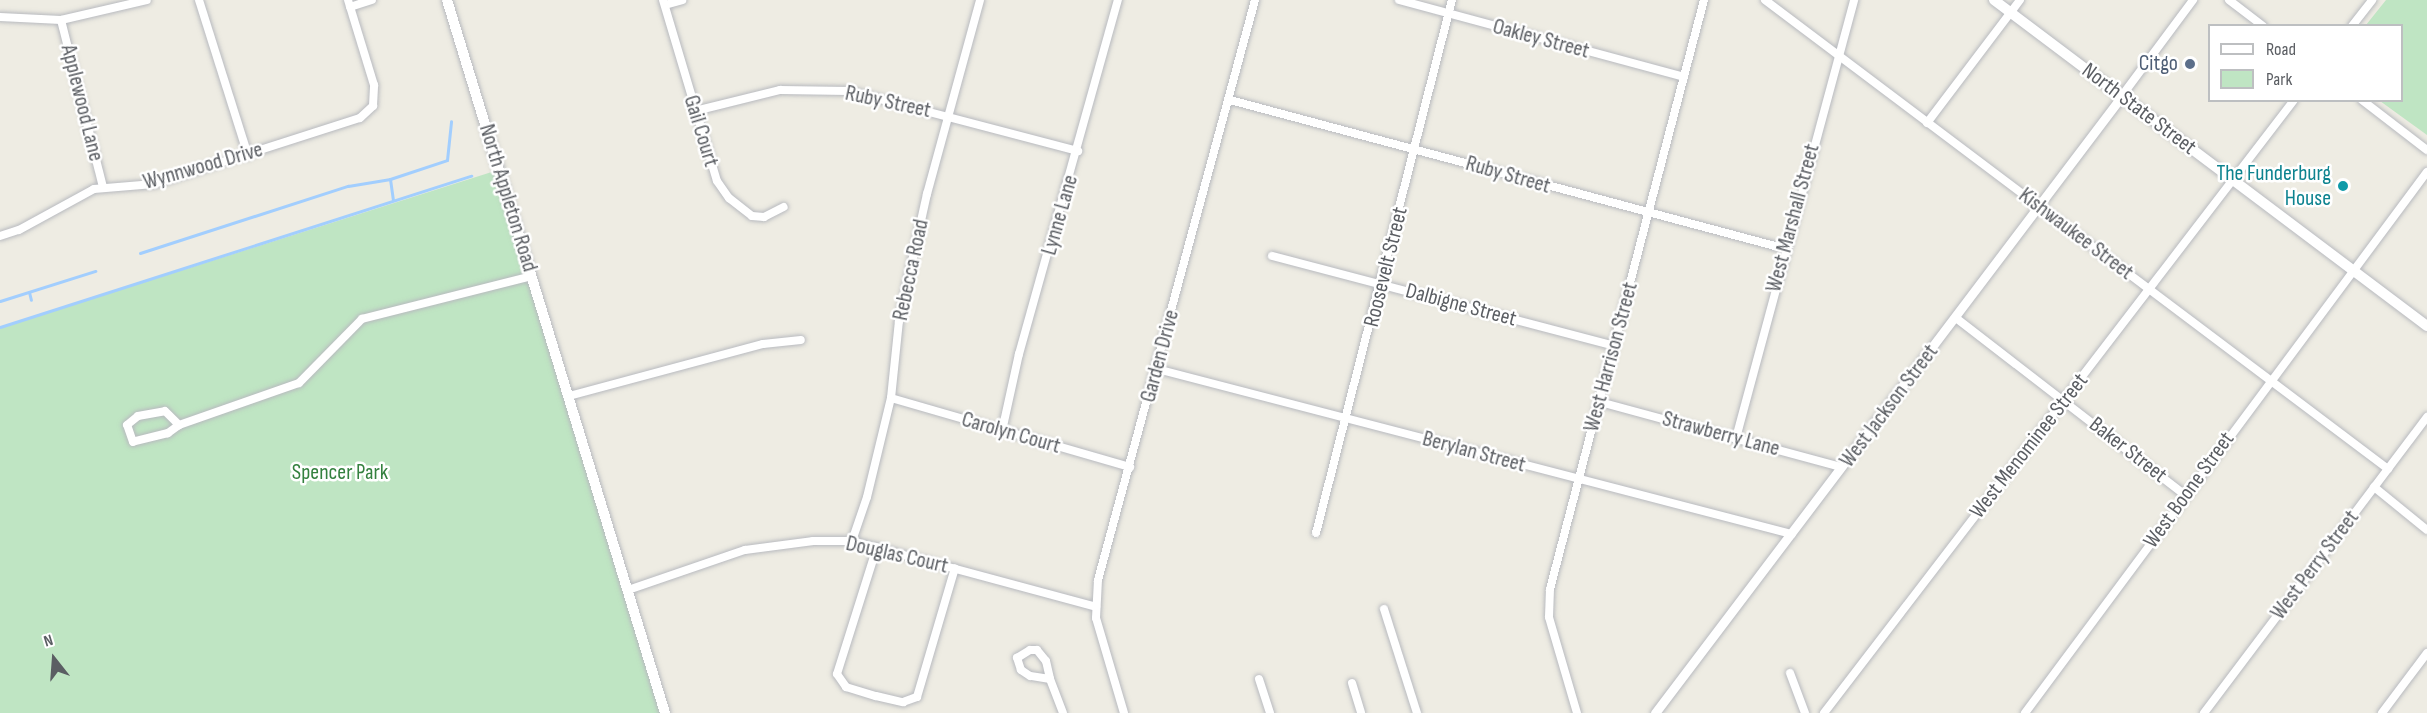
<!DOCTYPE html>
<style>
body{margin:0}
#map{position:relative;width:2427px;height:713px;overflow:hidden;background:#eeece3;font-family:"Sofia Sans Condensed",sans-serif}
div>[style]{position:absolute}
.green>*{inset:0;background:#bfe5c3}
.stream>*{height:3px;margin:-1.5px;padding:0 1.5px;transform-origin:1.5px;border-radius:1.5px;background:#a2cefe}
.roads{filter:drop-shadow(0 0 2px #b8babf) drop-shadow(0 0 2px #b8babf)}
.minor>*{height:8px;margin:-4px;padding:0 4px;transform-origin:4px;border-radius:4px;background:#fff}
.tertiary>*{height:9px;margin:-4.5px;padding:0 4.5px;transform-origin:4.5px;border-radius:4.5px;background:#fff}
.secondary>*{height:10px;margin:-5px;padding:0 5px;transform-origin:5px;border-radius:5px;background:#fff}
.dots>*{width:16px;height:16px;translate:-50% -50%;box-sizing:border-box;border:3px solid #fff;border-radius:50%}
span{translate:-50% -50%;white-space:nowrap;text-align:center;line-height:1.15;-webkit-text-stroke:5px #fff;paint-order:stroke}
.street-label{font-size:22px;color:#5b5e63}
.service-label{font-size:22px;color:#4e5e75}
.right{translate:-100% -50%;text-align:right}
.culture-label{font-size:22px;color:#0d838f}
.park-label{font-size:22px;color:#34813f}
.legend{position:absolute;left:2208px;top:24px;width:195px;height:78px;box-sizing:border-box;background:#fff;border:2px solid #bdbfc1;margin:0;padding:8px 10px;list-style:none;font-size:18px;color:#5b5e63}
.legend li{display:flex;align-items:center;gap:12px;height:30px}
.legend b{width:30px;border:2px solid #bdbfc1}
.north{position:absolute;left:24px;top:629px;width:60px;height:60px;-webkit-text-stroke:4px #fff;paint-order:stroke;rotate:343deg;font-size:16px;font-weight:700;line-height:24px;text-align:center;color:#5b5e63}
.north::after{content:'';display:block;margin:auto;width:21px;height:27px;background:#5b5e63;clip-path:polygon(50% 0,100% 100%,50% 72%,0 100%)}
</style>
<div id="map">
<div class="green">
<i style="clip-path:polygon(2386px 0,2427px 0,2427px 135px,2380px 101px,2402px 100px,2402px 26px,2366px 25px)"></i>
<i style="clip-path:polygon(498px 170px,666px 713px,0 713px,0 328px)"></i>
</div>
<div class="stream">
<i style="left:390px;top:179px;width:21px;rotate:82deg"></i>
<i style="left:140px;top:253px;width:219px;rotate:-17.9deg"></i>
<i style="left:348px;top:186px;width:43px;rotate:-9.5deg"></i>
<i style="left:390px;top:179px;width:60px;rotate:-18.4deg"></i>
<i style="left:447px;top:160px;width:39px;rotate:-84deg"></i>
<i style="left:29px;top:292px;width:8px;rotate:76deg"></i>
<i style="left:0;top:301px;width:100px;rotate:-17.5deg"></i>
<i style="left:0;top:327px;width:495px;rotate:-17.8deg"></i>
</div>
<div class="roads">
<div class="minor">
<i style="left:199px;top:0;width:163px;rotate:72.5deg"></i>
<i style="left:663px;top:0;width:189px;rotate:73.4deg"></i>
<i style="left:717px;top:181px;width:21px;rotate:55deg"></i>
<i style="left:729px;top:198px;width:29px;rotate:38deg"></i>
<i style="left:752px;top:216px;width:12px;rotate:5deg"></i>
<i style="left:764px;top:217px;width:22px;rotate:-27deg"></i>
<i style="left:1399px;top:0;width:295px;rotate:15.1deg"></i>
<i style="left:1765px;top:0;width:780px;rotate:36.97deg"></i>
<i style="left:2229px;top:0;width:43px;rotate:37.4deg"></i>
<i style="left:665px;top:5px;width:18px;rotate:-16deg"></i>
<i style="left:350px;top:7px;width:23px;rotate:-18deg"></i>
<i style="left:0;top:17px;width:61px;rotate:2.8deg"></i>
<i style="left:61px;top:20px;width:88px;rotate:-13.1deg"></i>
<i style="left:61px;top:20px;width:172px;rotate:75.9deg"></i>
<i style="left:2352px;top:26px;width:33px;rotate:-52deg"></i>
<i style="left:2121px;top:97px;width:121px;rotate:-53.4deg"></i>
<i style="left:1230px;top:100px;width:576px;rotate:15deg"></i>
<i style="left:2362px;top:100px;width:82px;rotate:37.6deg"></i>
<i style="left:695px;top:111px;width:88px;rotate:-13.9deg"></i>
<i style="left:780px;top:90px;width:69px;rotate:0.8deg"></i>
<i style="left:849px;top:91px;width:237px;rotate:14.7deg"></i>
<i style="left:1927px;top:123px;width:154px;rotate:-52.9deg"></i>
<i style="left:0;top:236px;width:20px;rotate:-18deg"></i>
<i style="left:19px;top:230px;width:85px;rotate:-28.7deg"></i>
<i style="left:94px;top:189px;width:60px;rotate:-4.8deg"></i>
<i style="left:154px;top:184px;width:216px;rotate:-17.8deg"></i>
<i style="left:360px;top:118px;width:18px;rotate:-43deg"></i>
<i style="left:373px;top:106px;width:21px;rotate:-87deg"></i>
<i style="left:374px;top:85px;width:89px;rotate:-107deg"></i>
<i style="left:1272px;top:256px;width:354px;rotate:14.7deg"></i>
<i style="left:1956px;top:318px;width:289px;rotate:37.7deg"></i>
<i style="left:1157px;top:369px;width:656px;rotate:14.57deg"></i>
<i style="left:569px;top:396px;width:201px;rotate:-15deg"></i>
<i style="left:763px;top:344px;width:38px;rotate:-6deg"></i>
<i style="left:891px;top:398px;width:249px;rotate:16.1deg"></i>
<i style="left:1600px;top:402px;width:250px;rotate:15.1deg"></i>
<i style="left:165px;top:411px;width:20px;rotate:45deg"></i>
<i style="left:179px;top:425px;width:14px;rotate:144deg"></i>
<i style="left:168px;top:433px;width:36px;rotate:166deg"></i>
<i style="left:133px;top:442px;width:18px;rotate:-109deg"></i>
<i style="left:127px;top:425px;width:14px;rotate:-39deg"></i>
<i style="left:138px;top:416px;width:27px;rotate:-10deg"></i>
<i style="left:179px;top:425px;width:127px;rotate:-19.3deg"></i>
<i style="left:299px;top:383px;width:90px;rotate:-45.5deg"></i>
<i style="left:362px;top:319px;width:175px;rotate:-14.2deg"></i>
<i style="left:1002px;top:431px;width:79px;rotate:-77.6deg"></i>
<i style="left:1019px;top:354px;width:368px;rotate:-74.4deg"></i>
<i style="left:1736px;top:438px;width:454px;rotate:-74.9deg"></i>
<i style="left:2374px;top:487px;width:68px;rotate:39.1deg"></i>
<i style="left:1316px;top:533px;width:550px;rotate:-75.69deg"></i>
<i style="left:852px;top:541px;width:46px;rotate:-71.2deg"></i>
<i style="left:867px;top:497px;width:102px;rotate:-76.4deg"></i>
<i style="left:891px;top:398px;width:77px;rotate:-84.1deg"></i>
<i style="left:899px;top:321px;width:130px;rotate:-77.6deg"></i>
<i style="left:927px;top:194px;width:201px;rotate:-74.7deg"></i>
<i style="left:877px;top:547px;width:133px;rotate:107.5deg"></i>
<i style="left:837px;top:674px;width:16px;rotate:55deg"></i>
<i style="left:846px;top:687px;width:31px;rotate:17deg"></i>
<i style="left:876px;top:696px;width:28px;rotate:13deg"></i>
<i style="left:903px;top:702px;width:15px;rotate:-20deg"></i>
<i style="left:917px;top:697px;width:134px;rotate:-73.6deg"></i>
<i style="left:628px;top:590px;width:124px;rotate:-18.9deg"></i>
<i style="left:745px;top:550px;width:69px;rotate:-7.5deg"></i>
<i style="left:813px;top:541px;width:39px"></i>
<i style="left:852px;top:541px;width:253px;rotate:15.1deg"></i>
<i style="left:1384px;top:609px;width:109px;rotate:72.4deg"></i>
<i style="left:1030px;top:650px;width:7px"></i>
<i style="left:1037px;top:650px;width:14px;rotate:51deg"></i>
<i style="left:1046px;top:661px;width:18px;rotate:77deg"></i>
<i style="left:1050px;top:679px;width:20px;rotate:-171deg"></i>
<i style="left:1030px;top:676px;width:11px;rotate:-146deg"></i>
<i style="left:1021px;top:670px;width:13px;rotate:-108deg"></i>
<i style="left:1017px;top:658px;width:15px;rotate:-32deg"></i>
<i style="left:1790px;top:673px;width:43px;rotate:69.4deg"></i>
<i style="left:1050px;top:679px;width:36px;rotate:69deg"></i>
<i style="left:1259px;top:679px;width:36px;rotate:72deg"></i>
<i style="left:1352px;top:683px;width:31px;rotate:73deg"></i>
<i style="left:1124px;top:713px;width:99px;rotate:-106.4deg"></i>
<i style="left:1096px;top:618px;width:38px;rotate:-87deg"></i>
<i style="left:1098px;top:580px;width:601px;rotate:-74.85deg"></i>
<i style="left:1577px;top:713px;width:100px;rotate:-106.3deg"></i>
<i style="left:1549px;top:617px;width:28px;rotate:-88deg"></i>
<i style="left:1550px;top:589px;width:609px;rotate:-75.35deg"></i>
<i style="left:1824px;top:713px;width:772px;rotate:-52.52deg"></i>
<i style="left:2025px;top:713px;width:674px;rotate:-53.39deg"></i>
<i style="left:2204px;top:713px;width:371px;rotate:-53deg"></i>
<i style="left:2382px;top:713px;width:75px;rotate:-53.1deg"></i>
</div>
<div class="tertiary">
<i style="left:1655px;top:713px;width:772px;rotate:-52.89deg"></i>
</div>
<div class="secondary">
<i style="left:447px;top:0;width:746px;rotate:73deg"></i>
<i style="left:1994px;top:0;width:542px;rotate:36.98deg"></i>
</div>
</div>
<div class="dots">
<i style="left:2190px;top:64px;background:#5c6f8a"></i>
<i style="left:2343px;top:186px;background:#0f9aa8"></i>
</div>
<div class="street-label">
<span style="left:1541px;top:39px;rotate:15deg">Oakley Street</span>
<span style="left:888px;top:102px;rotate:12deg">Ruby Street</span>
<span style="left:82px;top:103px;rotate:76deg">Applewood Lane</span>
<span style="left:2139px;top:109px;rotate:37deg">North State Street</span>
<span style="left:701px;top:131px;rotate:73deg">Gail Court</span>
<span style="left:203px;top:166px;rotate:-16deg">Wynnwood Drive</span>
<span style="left:1508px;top:175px;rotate:16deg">Ruby Street</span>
<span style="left:508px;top:198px;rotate:73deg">North Appleton Road</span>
<span style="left:1060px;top:215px;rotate:-74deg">Lynne Lane</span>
<span style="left:1793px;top:218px;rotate:-75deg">West Marshall Street</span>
<span style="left:2076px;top:234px;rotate:37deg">Kishwaukee Street</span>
<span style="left:1386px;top:267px;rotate:-76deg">Roosevelt Street</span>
<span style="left:911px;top:270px;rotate:-78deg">Rebecca Road</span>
<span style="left:1461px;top:305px;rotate:15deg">Dalbigne Street</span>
<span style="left:1160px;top:356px;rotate:-75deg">Garden Drive</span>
<span style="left:1611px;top:357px;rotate:-75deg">West Harrison Street</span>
<span style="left:1889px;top:406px;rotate:-53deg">West Jackson Street</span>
<span style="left:1011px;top:433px;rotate:16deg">Carolyn Court</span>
<span style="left:1721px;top:434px;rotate:15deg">Strawberry Lane</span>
<span style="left:2029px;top:446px;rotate:-52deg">West Menominee Street</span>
<span style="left:2128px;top:450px;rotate:38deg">Baker Street</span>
<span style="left:1474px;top:452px;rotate:15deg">Berylan Street</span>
<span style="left:2189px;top:490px;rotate:-54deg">West Boone Street</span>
<span style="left:897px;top:555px;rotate:13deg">Douglas Court</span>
<span style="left:2315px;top:565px;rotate:-53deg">West Perry Street</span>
</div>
<div class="service-label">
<span class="right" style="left:2178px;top:64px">Citgo</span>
</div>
<div class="culture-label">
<span class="right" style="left:2331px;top:186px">The Funderburg<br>House</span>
</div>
<div class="park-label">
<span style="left:340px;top:473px">Spencer Park</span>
</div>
<ul class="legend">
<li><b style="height:8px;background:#fff"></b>Road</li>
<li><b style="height:16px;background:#bfe5c3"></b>Park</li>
</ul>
<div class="north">N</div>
</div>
